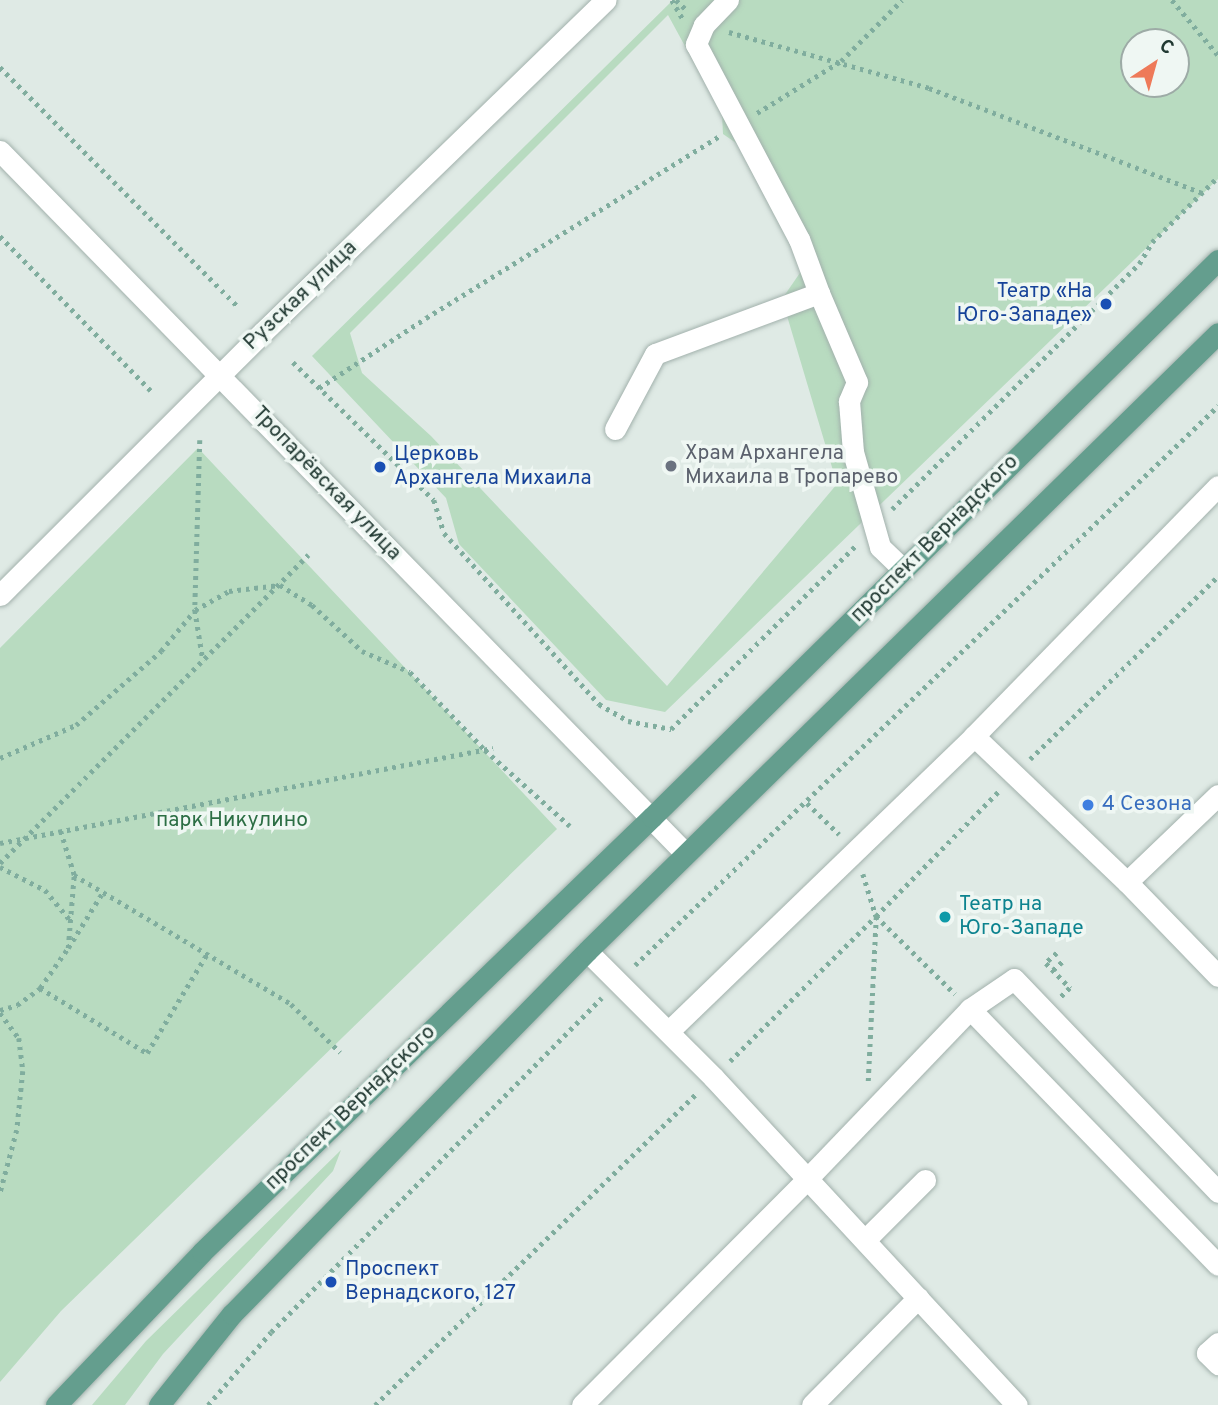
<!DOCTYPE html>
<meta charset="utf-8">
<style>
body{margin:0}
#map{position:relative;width:1218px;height:1405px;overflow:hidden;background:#dfeae5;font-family:Overpass,sans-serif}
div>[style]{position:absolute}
.green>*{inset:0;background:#b8dbc0}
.path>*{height:4.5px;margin-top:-2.25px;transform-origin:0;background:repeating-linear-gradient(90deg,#80ad9e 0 3.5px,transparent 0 8.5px)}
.roads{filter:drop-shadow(0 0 2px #a2b1ac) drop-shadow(0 0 2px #a2b1ac)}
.minor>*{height:21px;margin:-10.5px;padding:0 10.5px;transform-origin:10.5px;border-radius:10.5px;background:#fff}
.major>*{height:21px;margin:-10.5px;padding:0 10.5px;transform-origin:10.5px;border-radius:10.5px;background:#649e8e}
.dots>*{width:19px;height:19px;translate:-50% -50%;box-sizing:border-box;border:4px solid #eff7f3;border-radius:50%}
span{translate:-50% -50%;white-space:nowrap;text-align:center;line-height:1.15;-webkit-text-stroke:7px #eff7f3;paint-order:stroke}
.transit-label{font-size:21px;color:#164399}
.right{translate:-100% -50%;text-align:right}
.left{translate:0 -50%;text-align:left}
.street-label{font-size:21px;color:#213932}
.worship-label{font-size:21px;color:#5b616d}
.shop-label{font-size:21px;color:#366cbe}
.park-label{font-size:21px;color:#2c6e44}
.culture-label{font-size:21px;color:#0d838f}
.north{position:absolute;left:1120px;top:28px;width:70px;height:70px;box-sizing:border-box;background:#eff7f3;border:2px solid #9daba6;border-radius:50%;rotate:36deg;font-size:19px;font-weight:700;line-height:28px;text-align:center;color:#213932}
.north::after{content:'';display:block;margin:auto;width:24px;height:32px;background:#ee7a59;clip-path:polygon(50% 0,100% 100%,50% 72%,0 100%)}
</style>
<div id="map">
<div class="green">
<i style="clip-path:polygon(evenodd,673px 0,1218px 0,1218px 179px,665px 712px,606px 700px,459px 544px,446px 498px,312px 356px,673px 0,668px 15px,722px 114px,723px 134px,739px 145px,804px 267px,782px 299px,837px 484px,667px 686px,431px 436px,362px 373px,350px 333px,668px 15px,673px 0,1134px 42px,1176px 42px,1176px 84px,1134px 84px,1134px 42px)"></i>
<i style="clip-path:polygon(198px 448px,557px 829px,61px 1311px,0 1382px,0 648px)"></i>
<i style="clip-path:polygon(341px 1150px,333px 1171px,163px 1354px,125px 1405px,92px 1405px,146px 1341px)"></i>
</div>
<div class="path">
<i style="left:672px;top:0;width:22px;rotate:60deg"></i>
<i style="left:676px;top:0;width:16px;rotate:43deg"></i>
<i style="left:1172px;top:0;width:72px;rotate:50.1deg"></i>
<i style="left:729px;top:32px;width:208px;rotate:15.6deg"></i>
<i style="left:929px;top:88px;width:293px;rotate:21deg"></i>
<i style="left:0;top:67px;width:337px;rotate:45.2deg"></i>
<i style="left:757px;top:113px;width:99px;rotate:-31.8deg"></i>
<i style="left:841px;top:61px;width:86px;rotate:-45deg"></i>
<i style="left:0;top:236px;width:216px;rotate:45.7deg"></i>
<i style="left:293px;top:362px;width:197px;rotate:44.4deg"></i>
<i style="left:434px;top:500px;width:34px;rotate:73deg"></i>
<i style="left:444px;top:533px;width:231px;rotate:47.8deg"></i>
<i style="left:599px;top:704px;width:34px;rotate:30deg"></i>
<i style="left:628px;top:721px;width:44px;rotate:10.5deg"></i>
<i style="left:671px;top:729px;width:261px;rotate:-44.8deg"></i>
<i style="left:319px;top:388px;width:128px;rotate:-33.2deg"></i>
<i style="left:426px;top:318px;width:346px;rotate:-31.8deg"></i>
<i style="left:200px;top:440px;width:170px;rotate:91.7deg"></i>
<i style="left:195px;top:610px;width:51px;rotate:80.9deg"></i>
<i style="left:892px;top:509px;width:348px;rotate:-44.8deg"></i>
<i style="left:1139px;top:264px;width:26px;rotate:-59deg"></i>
<i style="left:1152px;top:242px;width:93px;rotate:-44.6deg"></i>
<i style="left:0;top:758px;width:83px;rotate:-23.5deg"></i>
<i style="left:76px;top:725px;width:113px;rotate:-41deg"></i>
<i style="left:161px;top:651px;width:53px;rotate:-50.3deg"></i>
<i style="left:195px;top:610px;width:39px;rotate:-29deg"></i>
<i style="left:229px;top:591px;width:51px;rotate:-6.7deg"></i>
<i style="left:280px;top:585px;width:38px;rotate:32deg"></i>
<i style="left:312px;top:605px;width:68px;rotate:42.6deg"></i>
<i style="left:362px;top:651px;width:52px;rotate:23.6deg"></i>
<i style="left:410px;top:672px;width:108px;rotate:46.1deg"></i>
<i style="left:485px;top:750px;width:114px;rotate:41.8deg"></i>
<i style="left:1030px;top:759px;width:262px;rotate:-44.2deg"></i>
<i style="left:807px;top:803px;width:45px;rotate:44.1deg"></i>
<i style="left:0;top:843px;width:502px;rotate:-10.91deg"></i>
<i style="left:0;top:863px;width:436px;rotate:-45deg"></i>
<i style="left:0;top:867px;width:51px;rotate:27.1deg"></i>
<i style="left:45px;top:890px;width:38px;rotate:50deg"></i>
<i style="left:863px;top:874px;width:44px;rotate:72.8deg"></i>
<i style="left:74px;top:875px;width:252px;rotate:30.7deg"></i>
<i style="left:291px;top:1004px;width:69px;rotate:44.4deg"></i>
<i style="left:68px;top:948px;width:66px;rotate:-58deg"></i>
<i style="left:1057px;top:953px;width:15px;rotate:138deg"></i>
<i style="left:1046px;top:963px;width:35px;rotate:46deg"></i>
<i style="left:1070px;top:988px;width:13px;rotate:135deg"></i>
<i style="left:635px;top:965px;width:808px;rotate:-43.8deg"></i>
<i style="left:1053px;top:970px;width:15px;rotate:-42deg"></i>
<i style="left:40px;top:988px;width:125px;rotate:31.3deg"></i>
<i style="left:147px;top:1053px;width:116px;rotate:-58.8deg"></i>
<i style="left:0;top:1010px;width:18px;rotate:-16deg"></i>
<i style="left:17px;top:1005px;width:29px;rotate:-36deg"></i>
<i style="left:40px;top:988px;width:49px;rotate:-55deg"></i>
<i style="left:68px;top:948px;width:73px;rotate:-85.3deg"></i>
<i style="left:74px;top:875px;width:47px;rotate:-107.3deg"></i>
<i style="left:0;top:1013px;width:31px;rotate:53deg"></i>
<i style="left:19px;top:1038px;width:33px;rotate:83deg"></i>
<i style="left:23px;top:1071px;width:59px;rotate:95.8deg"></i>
<i style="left:17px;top:1130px;width:66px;rotate:104.9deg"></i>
<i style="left:730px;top:1061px;width:206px;rotate:-44.8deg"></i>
<i style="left:876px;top:916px;width:111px;rotate:44.6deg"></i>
<i style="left:868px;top:1081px;width:165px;rotate:-87.2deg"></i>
<i style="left:876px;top:916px;width:177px;rotate:-45.5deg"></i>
<i style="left:208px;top:1405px;width:96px;rotate:-49.2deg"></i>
<i style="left:271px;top:1332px;width:470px;rotate:-45.3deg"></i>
<i style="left:375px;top:1405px;width:447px;rotate:-44.1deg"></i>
</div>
<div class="roads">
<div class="minor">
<i style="left:728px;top:0;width:35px;rotate:134deg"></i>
<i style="left:704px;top:25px;width:21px;rotate:113deg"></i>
<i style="left:696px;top:44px;width:221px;rotate:62.2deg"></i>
<i style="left:799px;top:239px;width:58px;rotate:69.7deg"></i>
<i style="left:0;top:151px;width:982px;rotate:45.7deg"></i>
<i style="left:615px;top:429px;width:85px;rotate:-61.9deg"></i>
<i style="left:655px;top:354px;width:175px;rotate:-20.4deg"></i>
<i style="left:819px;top:293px;width:97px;rotate:66.9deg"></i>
<i style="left:857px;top:382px;width:21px;rotate:113deg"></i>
<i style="left:849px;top:401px;width:51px;rotate:85.5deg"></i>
<i style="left:853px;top:452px;width:99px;rotate:74.1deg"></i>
<i style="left:880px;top:547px;width:33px;rotate:44deg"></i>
<i style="left:0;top:595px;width:372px;rotate:-45deg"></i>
<i style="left:263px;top:332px;width:477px;rotate:-44.1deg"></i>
<i style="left:974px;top:736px;width:211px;rotate:43.7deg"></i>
<i style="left:1127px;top:882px;width:131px;rotate:45.9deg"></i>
<i style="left:1127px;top:882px;width:126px;rotate:-43.7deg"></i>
<i style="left:587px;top:951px;width:178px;rotate:45deg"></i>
<i style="left:713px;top:1077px;width:447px;rotate:47.2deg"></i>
<i style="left:970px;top:1009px;width:356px;rotate:45.9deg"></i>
<i style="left:669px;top:1031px;width:424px;rotate:-44deg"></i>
<i style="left:974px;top:736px;width:349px;rotate:-45.7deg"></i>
<i style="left:865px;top:1240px;width:85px;rotate:-45deg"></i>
<i style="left:1218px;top:1343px;width:15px;rotate:138deg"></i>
<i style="left:1207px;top:1353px;width:16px;rotate:45deg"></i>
<i style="left:582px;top:1405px;width:320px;rotate:-45.1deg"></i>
<i style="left:808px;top:1178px;width:234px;rotate:-46.2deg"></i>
<i style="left:970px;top:1009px;width:53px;rotate:-34.3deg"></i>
<i style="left:1014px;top:979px;width:295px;rotate:46.2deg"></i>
<i style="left:812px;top:1405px;width:151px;rotate:-45.3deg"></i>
</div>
<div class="major">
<i style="left:56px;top:1405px;width:211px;rotate:-46.3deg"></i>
<i style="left:202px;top:1252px;width:626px;rotate:-44.03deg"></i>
<i style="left:652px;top:817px;width:794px;rotate:-44.54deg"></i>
<i style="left:159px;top:1405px;width:117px;rotate:-51.3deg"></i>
<i style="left:232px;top:1314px;width:508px;rotate:-45.64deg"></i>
<i style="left:587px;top:951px;width:883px;rotate:-44.4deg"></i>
</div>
</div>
<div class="dots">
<i style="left:1106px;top:304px;background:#1a4fb4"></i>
<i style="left:671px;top:466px;background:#6b7280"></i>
<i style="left:380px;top:467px;background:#1a4fb4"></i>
<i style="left:1088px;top:805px;background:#3f7fe0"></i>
<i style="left:945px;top:917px;background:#0f9aa8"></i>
<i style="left:331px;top:1282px;background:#1a4fb4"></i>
</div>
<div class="transit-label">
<span class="right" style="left:1092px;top:304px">Театр «На<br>Юго-Западе»</span>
<span class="left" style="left:394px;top:467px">Церковь<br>Архангела Михаила</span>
<span class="left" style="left:345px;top:1282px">Проспект<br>Вернадского, 127</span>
</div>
<div class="street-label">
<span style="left:301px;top:296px;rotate:-44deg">Рузская улица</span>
<span style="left:326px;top:484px;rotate:46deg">Тропарёвская улица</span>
<span style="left:935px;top:539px;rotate:-45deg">проспект Вернадского</span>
<span style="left:351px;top:1108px;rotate:-44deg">проспект Вернадского</span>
</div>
<div class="worship-label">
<span class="left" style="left:685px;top:466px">Храм Архангела<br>Михаила в Тропарево</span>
</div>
<div class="shop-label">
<span class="left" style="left:1102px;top:805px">4 Сезона</span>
</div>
<div class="park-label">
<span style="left:232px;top:821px">парк Никулино</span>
</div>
<div class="culture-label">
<span class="left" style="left:959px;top:917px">Театр на<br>Юго-Западе</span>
</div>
<div class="north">С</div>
</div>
